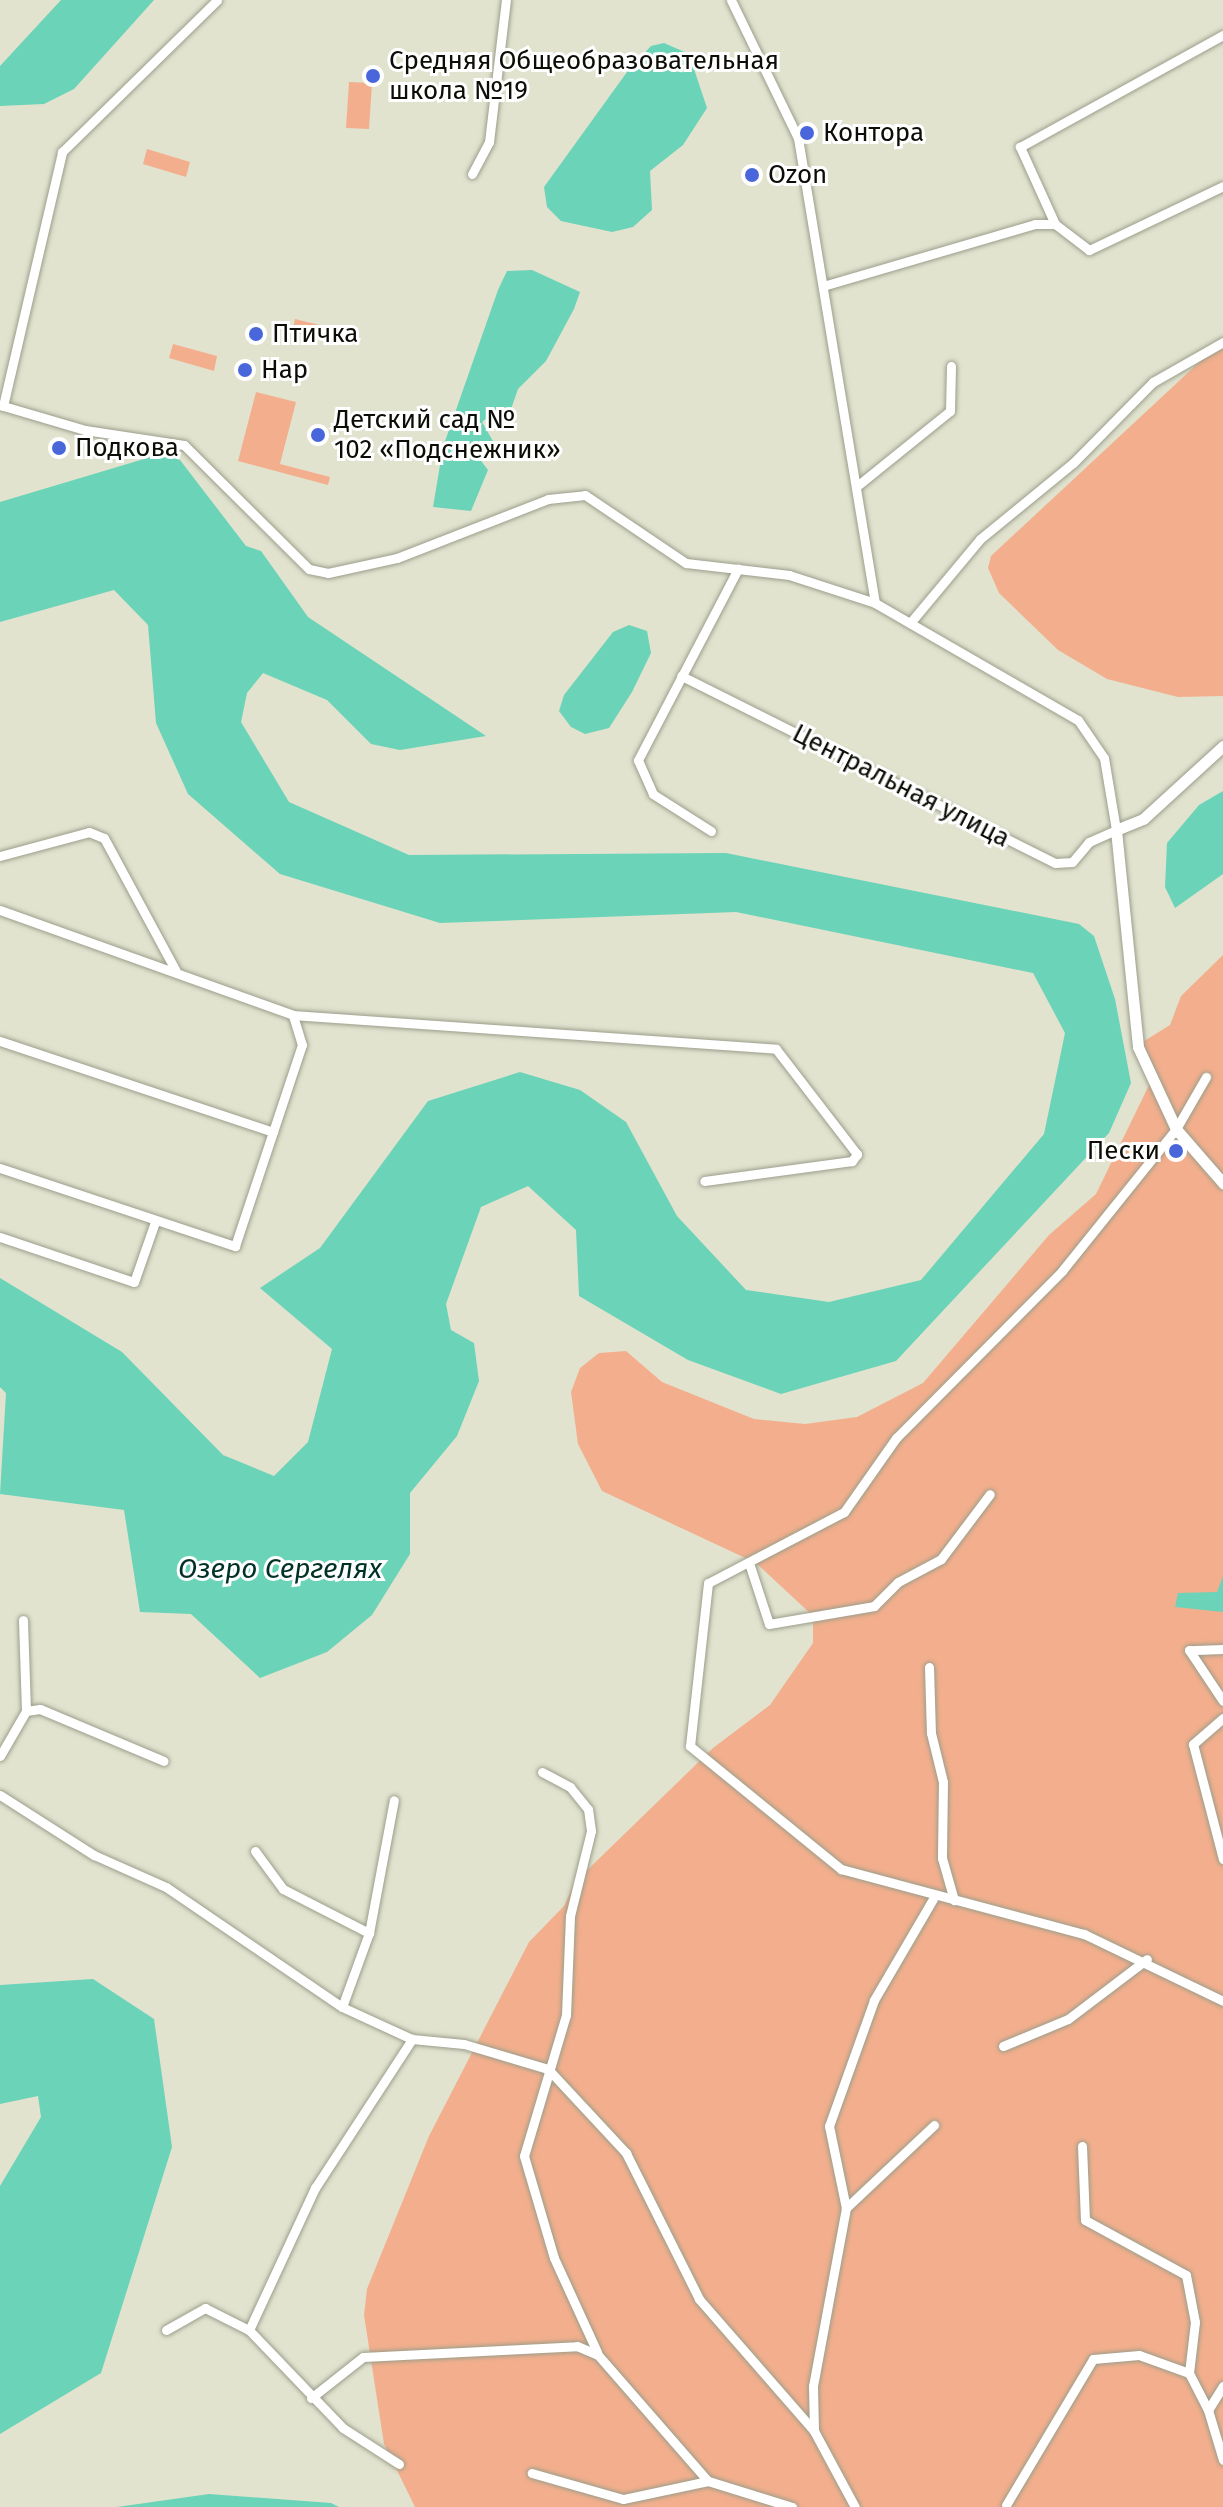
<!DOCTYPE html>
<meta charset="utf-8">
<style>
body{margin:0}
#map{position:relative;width:1223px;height:2507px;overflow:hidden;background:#e1e3cf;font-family:"Fira Sans",sans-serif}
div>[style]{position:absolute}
.green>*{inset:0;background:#f3af8d}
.water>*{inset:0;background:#6bd3b7}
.roads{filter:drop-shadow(0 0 2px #9c9e8b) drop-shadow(0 0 2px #9c9e8b)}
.minor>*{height:9px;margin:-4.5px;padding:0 4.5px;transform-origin:4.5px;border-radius:4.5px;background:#fff}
.major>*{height:11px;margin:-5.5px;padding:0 5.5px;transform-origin:5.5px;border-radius:5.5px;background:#fff}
.dots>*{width:22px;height:22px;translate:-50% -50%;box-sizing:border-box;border:4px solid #fff;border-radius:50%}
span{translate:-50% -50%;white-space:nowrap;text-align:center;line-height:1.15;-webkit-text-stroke:6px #fff;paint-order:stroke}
.poi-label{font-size:26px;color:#0c0d06}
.left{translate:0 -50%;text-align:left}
.right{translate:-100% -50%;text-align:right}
.street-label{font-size:26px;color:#0c0d06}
.water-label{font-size:28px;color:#003127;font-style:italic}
</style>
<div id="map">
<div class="green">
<i style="clip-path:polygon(349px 82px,372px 83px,369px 129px,346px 128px)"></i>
<i style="clip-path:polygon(147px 149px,190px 162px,186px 177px,143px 164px)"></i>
<i style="clip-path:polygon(295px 319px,340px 330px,336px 343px,292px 332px)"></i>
<i style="clip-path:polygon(1223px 340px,1223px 696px,1178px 697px,1107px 679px,1058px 650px,999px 593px,988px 568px,991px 556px)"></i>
<i style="clip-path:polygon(173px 344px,217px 356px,214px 371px,169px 358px)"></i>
<i style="clip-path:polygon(256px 392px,296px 402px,280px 464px,330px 477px,328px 485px,238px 461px)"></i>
<i style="clip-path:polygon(1223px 955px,1223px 2507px,415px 2507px,384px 2444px,364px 2315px,367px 2289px,429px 2136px,529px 1942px,564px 1906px,575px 1882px,713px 1748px,770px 1705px,813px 1643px,813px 1616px,756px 1563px,602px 1491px,578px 1444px,571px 1392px,580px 1368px,599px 1353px,626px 1351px,662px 1382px,754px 1419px,805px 1424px,857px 1417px,923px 1383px,1049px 1235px,1096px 1194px,1151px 1081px,1141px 1043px,1170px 1025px,1181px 996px)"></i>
</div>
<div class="water">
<i style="clip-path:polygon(61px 0,154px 0,74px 89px,44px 104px,0 106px,0 66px)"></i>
<i style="clip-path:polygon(664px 43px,689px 54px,707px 108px,683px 145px,650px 171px,652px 210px,633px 227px,612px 232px,561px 221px,547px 207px,544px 187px,627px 72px,651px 46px)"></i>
<i style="clip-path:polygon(532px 270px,580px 292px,574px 309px,546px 361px,518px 389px,509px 415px,493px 413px,482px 422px,494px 443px,472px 449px,488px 470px,471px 511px,433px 507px,443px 447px,498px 290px,507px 271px)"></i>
<i style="clip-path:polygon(164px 453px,180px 460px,246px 546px,261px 551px,308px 617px,486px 736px,400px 750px,371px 744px,327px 700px,263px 673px,247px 693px,241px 722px,289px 802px,409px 855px,726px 853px,1079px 924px,1094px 936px,1115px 999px,1131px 1083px,1109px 1133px,896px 1361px,781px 1394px,688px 1360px,579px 1296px,576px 1230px,528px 1186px,481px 1207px,446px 1304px,451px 1330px,474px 1343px,479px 1381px,457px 1436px,410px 1493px,410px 1554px,372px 1615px,327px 1652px,260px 1678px,191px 1614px,140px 1612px,124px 1510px,0 1494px,6px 1393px,0 1387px,0 1278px,122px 1352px,223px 1455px,274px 1476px,308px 1442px,332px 1349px,260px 1288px,320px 1248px,428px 1101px,520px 1072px,580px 1090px,626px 1122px,677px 1216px,746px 1290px,829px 1302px,921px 1280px,1044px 1134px,1065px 1033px,1033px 973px,736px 912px,440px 923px,280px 874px,188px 794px,156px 723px,148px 625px,114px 590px,0 622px,0 502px)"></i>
<i style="clip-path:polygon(629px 625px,647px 631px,651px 653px,632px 692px,609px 728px,585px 734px,571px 727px,559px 711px,564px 695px,613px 632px)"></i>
<i style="clip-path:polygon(1223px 791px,1223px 874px,1175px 908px,1165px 887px,1167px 843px,1199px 805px)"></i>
<i style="clip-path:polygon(1223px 1576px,1223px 1612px,1175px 1607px,1178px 1593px,1217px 1592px)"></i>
<i style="clip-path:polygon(93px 1979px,154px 2019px,172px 2147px,101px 2373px,0 2434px,0 2186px,41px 2117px,38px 2096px,0 2104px,0 1985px)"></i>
<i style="clip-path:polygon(209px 2494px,331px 2503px,339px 2507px,117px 2507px)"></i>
</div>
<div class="roads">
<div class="minor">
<i style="left:731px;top:0;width:153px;rotate:64.1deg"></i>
<i style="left:798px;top:138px;width:471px;rotate:80.6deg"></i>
<i style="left:472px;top:174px;width:36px;rotate:-62deg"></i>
<i style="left:489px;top:142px;width:143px;rotate:-83.2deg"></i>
<i style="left:1055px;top:224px;width:85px;rotate:-114.4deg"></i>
<i style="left:1020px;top:147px;width:232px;rotate:-28.9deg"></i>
<i style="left:823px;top:286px;width:221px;rotate:-16.3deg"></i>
<i style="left:1035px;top:224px;width:20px"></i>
<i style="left:1055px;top:224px;width:43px;rotate:37.4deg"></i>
<i style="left:1089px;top:250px;width:148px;rotate:-25.5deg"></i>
<i style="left:0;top:405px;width:89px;rotate:16.4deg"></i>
<i style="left:85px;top:430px;width:100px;rotate:8.6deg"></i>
<i style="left:184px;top:445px;width:176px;rotate:44.8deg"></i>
<i style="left:309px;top:569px;width:19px;rotate:12deg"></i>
<i style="left:328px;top:573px;width:71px;rotate:-12.3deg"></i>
<i style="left:397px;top:558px;width:162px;rotate:-21.3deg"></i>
<i style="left:548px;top:499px;width:37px;rotate:-6deg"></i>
<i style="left:585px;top:495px;width:122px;rotate:34deg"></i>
<i style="left:686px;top:563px;width:104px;rotate:6.6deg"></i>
<i style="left:789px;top:575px;width:90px;rotate:18deg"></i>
<i style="left:875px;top:603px;width:234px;rotate:30deg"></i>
<i style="left:1078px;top:720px;width:46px;rotate:55.6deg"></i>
<i style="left:1104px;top:758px;width:73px;rotate:80.5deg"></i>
<i style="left:1116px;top:830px;width:30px;rotate:156deg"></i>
<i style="left:1089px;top:842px;width:26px;rotate:130deg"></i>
<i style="left:1072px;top:862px;width:17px;rotate:177deg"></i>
<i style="left:1055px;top:863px;width:418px;rotate:-153.4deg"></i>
<i style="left:3px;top:406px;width:261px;rotate:-76.9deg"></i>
<i style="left:62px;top:152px;width:217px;rotate:-44.4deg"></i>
<i style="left:857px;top:486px;width:119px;rotate:-38.9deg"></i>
<i style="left:950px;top:411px;width:45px;rotate:-88.7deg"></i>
<i style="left:910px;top:623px;width:109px;rotate:-50.2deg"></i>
<i style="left:980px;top:539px;width:120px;rotate:-39.3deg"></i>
<i style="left:1073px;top:463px;width:114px;rotate:-45.4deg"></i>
<i style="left:1153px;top:382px;width:81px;rotate:-29.7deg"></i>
<i style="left:711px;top:831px;width:69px;rotate:-147.5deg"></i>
<i style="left:653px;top:794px;width:37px;rotate:-114deg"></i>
<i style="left:638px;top:760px;width:216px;rotate:-62.4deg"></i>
<i style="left:0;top:856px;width:92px;rotate:-15.1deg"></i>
<i style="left:89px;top:832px;width:16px;rotate:22deg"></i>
<i style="left:104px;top:838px;width:151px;rotate:61.6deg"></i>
<i style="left:0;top:910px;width:311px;rotate:19.7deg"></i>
<i style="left:293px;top:1015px;width:484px;rotate:4deg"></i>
<i style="left:776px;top:1049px;width:133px;rotate:52.4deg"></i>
<i style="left:857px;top:1154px;width:9px;rotate:126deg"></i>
<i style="left:852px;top:1161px;width:149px;rotate:172.3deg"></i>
<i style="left:0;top:1041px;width:288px;rotate:18.4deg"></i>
<i style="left:1206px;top:1077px;width:60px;rotate:120deg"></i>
<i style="left:1176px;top:1129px;width:182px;rotate:128.8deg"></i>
<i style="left:1062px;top:1271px;width:235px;rotate:134.8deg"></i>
<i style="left:896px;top:1438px;width:90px;rotate:125.1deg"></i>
<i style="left:844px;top:1512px;width:153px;rotate:152.4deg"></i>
<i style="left:708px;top:1583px;width:164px;rotate:96.3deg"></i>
<i style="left:690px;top:1746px;width:195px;rotate:39.2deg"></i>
<i style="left:841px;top:1869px;width:252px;rotate:15deg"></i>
<i style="left:1084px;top:1934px;width:154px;rotate:25.7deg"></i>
<i style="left:0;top:1168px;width:248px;rotate:18.4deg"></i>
<i style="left:235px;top:1246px;width:212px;rotate:-71.6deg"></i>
<i style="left:302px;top:1045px;width:31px;rotate:-107deg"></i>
<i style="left:0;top:1237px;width:141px;rotate:18.6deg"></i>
<i style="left:134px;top:1282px;width:64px;rotate:-70.7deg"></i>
<i style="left:750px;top:1566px;width:61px;rotate:71.9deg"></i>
<i style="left:769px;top:1624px;width:107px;rotate:-9.7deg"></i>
<i style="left:874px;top:1606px;width:34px;rotate:-45deg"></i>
<i style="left:898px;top:1582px;width:49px;rotate:-28.1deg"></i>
<i style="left:941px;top:1559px;width:81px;rotate:-53deg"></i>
<i style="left:1223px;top:1649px;width:34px;rotate:178deg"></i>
<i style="left:1189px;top:1650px;width:61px;rotate:56.3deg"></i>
<i style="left:929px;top:1667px;width:66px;rotate:88.3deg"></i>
<i style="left:931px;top:1733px;width:50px;rotate:76.2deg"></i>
<i style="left:943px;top:1782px;width:76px;rotate:90.8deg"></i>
<i style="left:942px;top:1858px;width:44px;rotate:74.1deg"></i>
<i style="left:26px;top:1711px;width:14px;rotate:-8deg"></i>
<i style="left:40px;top:1709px;width:134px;rotate:22.8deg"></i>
<i style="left:1223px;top:1718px;width:40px;rotate:139deg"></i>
<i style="left:1193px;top:1744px;width:119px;rotate:75.4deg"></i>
<i style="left:0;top:1756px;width:52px;rotate:-60deg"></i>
<i style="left:26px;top:1711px;width:91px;rotate:-91.9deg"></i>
<i style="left:542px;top:1772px;width:32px;rotate:28deg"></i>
<i style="left:570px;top:1787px;width:28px;rotate:51deg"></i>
<i style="left:588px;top:1809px;width:22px;rotate:82deg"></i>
<i style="left:591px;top:1831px;width:88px;rotate:103.9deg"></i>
<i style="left:570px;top:1916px;width:99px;rotate:92.3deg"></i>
<i style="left:566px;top:2015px;width:147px;rotate:106.6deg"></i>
<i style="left:524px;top:2156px;width:106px;rotate:73.6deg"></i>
<i style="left:554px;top:2258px;width:103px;rotate:65.4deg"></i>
<i style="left:0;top:1795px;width:112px;rotate:32.6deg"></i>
<i style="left:94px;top:1855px;width:79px;rotate:24deg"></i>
<i style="left:166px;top:1887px;width:213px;rotate:34.3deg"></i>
<i style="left:342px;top:2007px;width:77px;rotate:24.6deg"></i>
<i style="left:412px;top:2039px;width:52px;rotate:5.5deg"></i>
<i style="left:464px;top:2044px;width:88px;rotate:16.6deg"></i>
<i style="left:548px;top:2069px;width:115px;rotate:47.1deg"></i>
<i style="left:626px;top:2153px;width:163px;rotate:63.4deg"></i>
<i style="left:699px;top:2299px;width:175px;rotate:48.9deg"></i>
<i style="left:814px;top:2431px;width:86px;rotate:61.7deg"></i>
<i style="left:255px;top:1851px;width:47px;rotate:53.6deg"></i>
<i style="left:283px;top:1889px;width:97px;rotate:27.1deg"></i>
<i style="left:342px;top:2007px;width:79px;rotate:-70deg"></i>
<i style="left:369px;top:1933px;width:135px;rotate:-79.4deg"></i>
<i style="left:1003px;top:2046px;width:70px;rotate:-22.6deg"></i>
<i style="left:1068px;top:2019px;width:99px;rotate:-37.2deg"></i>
<i style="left:1082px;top:2146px;width:74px;rotate:87.7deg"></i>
<i style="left:1085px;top:2220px;width:115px;rotate:28.6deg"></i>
<i style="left:1186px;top:2275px;width:48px;rotate:79.2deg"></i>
<i style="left:1195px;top:2322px;width:51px;rotate:96.7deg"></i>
<i style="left:1189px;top:2373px;width:42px;rotate:62.8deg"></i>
<i style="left:846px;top:2208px;width:121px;rotate:-43.3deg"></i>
<i style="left:166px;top:2330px;width:45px;rotate:-29.4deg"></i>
<i style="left:205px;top:2308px;width:49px;rotate:26.6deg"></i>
<i style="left:1223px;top:2386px;width:28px;rotate:122deg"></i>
<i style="left:1208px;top:2410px;width:52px;rotate:73.3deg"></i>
<i style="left:311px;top:2398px;width:66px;rotate:-38.3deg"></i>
<i style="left:363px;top:2357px;width:214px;rotate:-2.9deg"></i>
<i style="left:577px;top:2346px;width:23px;rotate:23deg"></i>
<i style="left:598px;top:2355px;width:167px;rotate:48.9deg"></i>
<i style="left:708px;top:2481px;width:87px;rotate:168deg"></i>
<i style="left:623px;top:2499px;width:95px;rotate:-164.1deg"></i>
<i style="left:814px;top:2431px;width:45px;rotate:-91.3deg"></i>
<i style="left:813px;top:2386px;width:181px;rotate:-79.5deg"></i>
<i style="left:846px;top:2208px;width:84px;rotate:-101.7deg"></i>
<i style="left:829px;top:2126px;width:134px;rotate:-70.3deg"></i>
<i style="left:874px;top:2000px;width:117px;rotate:-59.7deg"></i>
<i style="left:399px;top:2464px;width:67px;rotate:-147.3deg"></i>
<i style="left:343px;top:2428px;width:136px;rotate:-133.8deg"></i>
<i style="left:249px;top:2330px;width:157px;rotate:-65.1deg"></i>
<i style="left:315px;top:2188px;width:178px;rotate:-56.9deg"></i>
<i style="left:708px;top:2481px;width:88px;rotate:17.2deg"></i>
<i style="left:1006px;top:2505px;width:170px;rotate:-59.2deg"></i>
<i style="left:1093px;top:2359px;width:46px;rotate:-5deg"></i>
<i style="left:1139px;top:2355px;width:53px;rotate:19.8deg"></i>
</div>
<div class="major">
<i style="left:1223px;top:746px;width:108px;rotate:137.6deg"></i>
<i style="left:1143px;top:819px;width:29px;rotate:158deg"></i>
<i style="left:1116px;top:830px;width:218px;rotate:84.2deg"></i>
<i style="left:1138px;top:1047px;width:90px;rotate:65.1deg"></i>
<i style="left:1176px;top:1129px;width:72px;rotate:49deg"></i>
</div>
</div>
<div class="dots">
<i style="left:373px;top:76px;background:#4967da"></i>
<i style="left:807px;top:133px;background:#4967da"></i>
<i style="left:752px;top:175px;background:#4967da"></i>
<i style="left:256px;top:334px;background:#4967da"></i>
<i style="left:245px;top:370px;background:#4967da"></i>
<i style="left:318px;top:435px;background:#4967da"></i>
<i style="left:59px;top:448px;background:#4967da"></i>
<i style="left:1176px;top:1151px;background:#4967da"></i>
</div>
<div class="poi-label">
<span class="left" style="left:389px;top:76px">Средняя Общеобразовательная<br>школа №19</span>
<span class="left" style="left:823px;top:133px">Контора</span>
<span class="left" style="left:768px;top:175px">Ozon</span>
<span class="left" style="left:272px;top:334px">Птичка</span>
<span class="left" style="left:261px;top:370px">Нар</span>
<span class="left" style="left:334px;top:435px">Детский сад №<br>102 «Подснежник»</span>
<span class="left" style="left:75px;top:448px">Подкова</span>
<span class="right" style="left:1160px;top:1151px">Пески</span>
</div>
<div class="street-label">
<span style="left:901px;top:786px;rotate:27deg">Центральная улица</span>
</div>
<div class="water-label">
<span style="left:280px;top:1569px">Озеро Сергелях</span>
</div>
</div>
